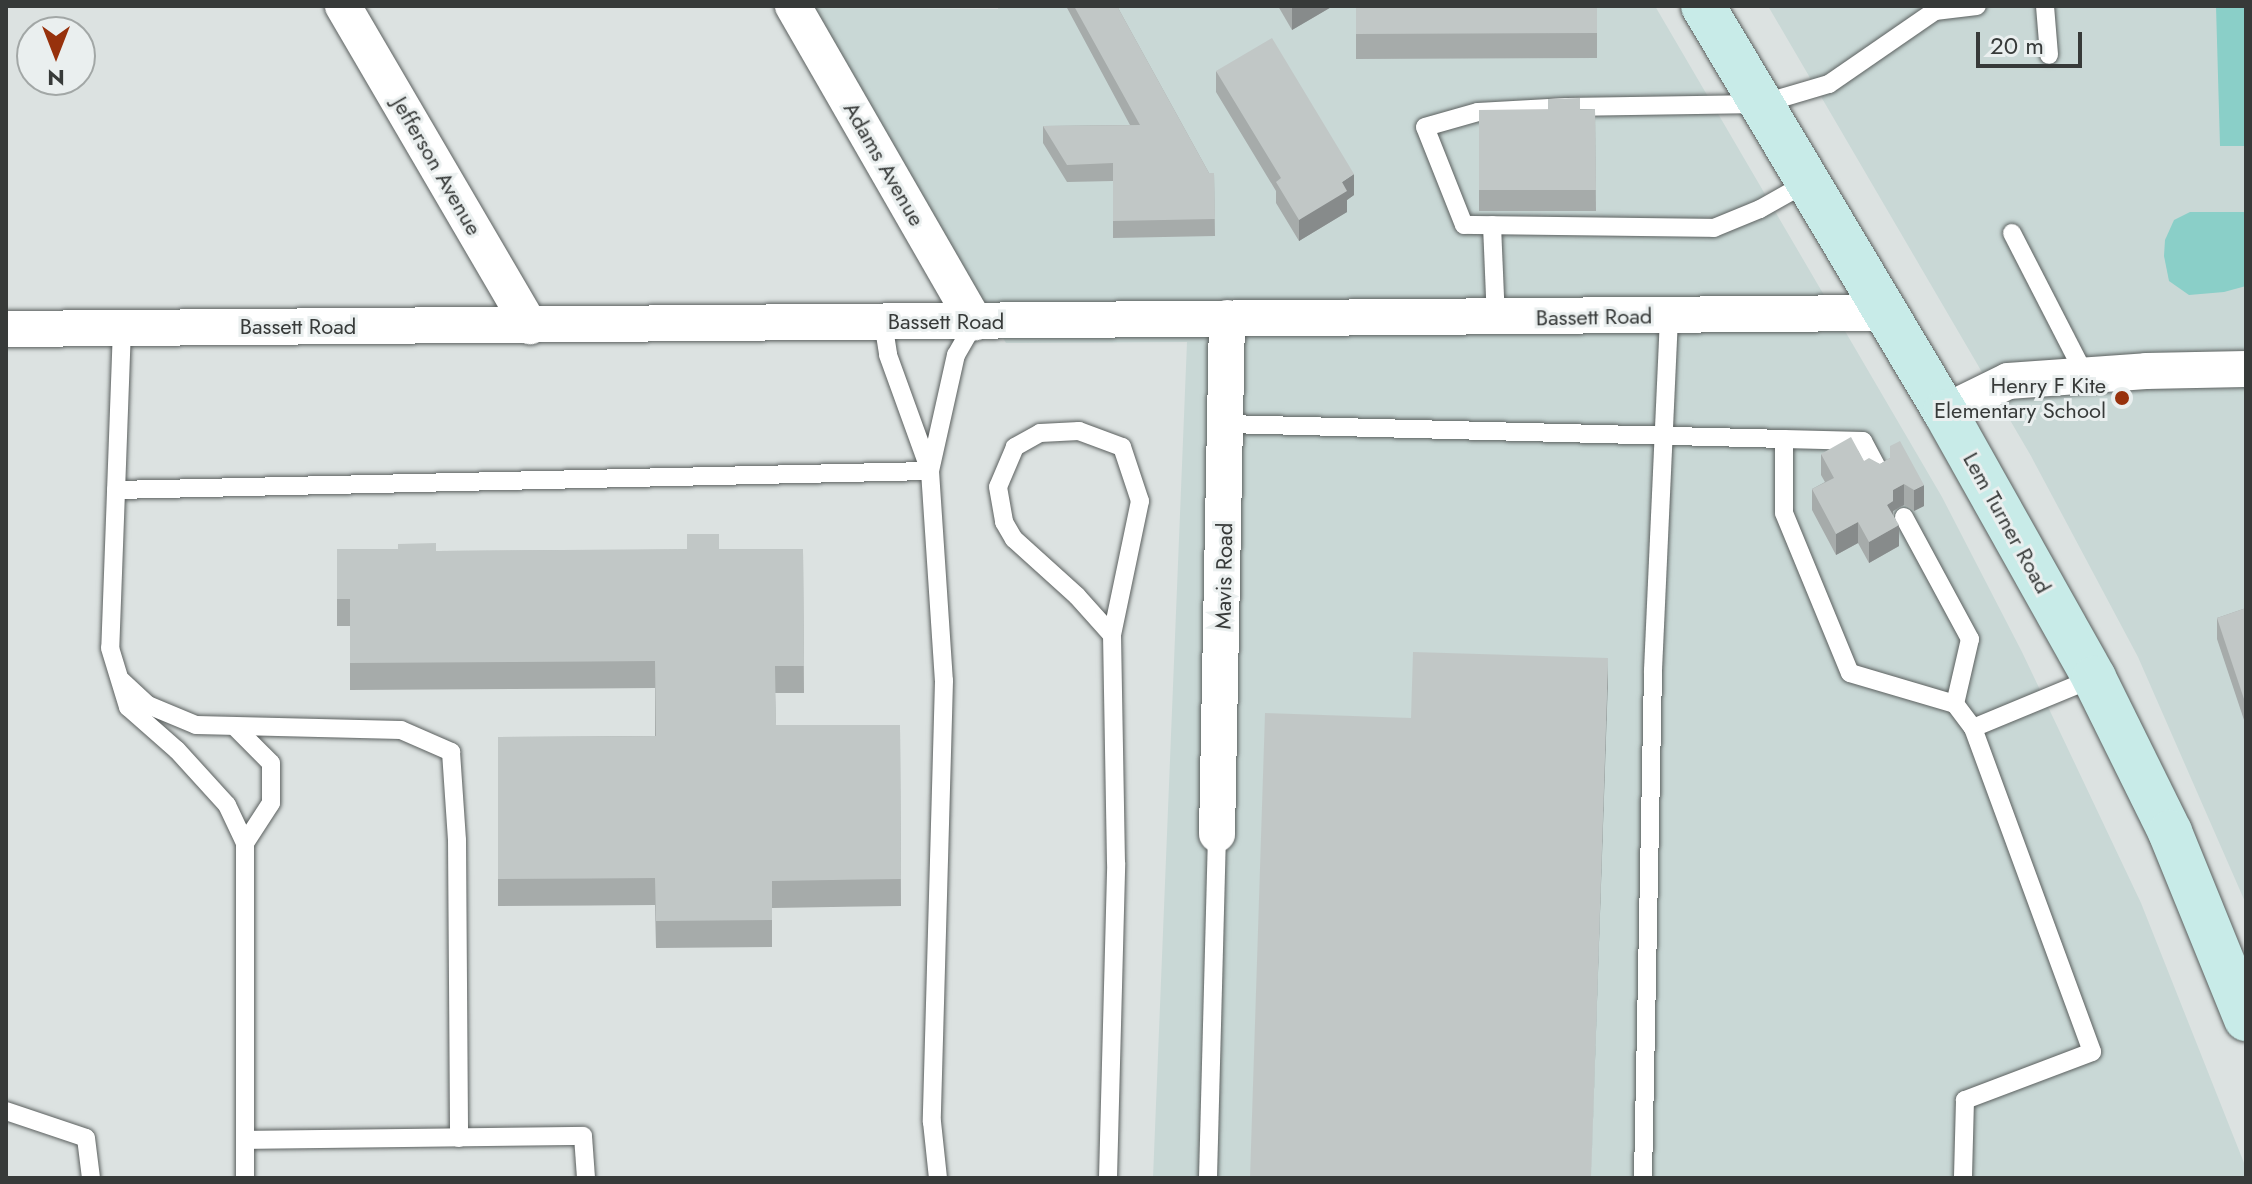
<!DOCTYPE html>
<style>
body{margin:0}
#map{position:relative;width:2252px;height:1184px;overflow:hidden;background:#dce2e1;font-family:Jost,sans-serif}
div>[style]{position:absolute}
.built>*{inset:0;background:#c9d8d6}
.green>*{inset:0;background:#8acfc8}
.roads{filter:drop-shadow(0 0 2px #5b605f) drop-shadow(0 0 2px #5b605f)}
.lane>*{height:18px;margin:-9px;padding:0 9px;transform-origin:9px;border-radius:9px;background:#fff}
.street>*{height:36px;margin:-18px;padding:0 18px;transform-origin:18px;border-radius:18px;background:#fff}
.secondary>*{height:44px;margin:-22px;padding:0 22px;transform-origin:22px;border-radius:22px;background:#c8ebe8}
.wall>*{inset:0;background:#a6abaa}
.shaded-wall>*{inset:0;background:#878b8b}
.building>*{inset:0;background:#c1c7c6}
.dots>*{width:22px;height:22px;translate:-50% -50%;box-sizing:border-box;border:4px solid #eaefef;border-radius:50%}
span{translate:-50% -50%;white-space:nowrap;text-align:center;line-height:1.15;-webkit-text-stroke:6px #eaefef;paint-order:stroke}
.street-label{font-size:22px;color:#373a39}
.poi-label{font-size:22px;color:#373a39}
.right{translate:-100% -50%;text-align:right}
.frame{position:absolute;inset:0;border:8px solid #373a39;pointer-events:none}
.north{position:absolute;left:16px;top:16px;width:80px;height:80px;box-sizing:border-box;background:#eaefef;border:2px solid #a2a7a6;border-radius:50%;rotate:180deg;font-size:22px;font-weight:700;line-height:32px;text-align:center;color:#373a39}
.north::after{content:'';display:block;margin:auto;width:28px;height:36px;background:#97310c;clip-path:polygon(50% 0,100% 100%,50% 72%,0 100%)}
.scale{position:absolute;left:1976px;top:32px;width:106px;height:36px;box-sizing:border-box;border:4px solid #373a39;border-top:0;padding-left:10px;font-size:24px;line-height:28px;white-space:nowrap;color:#373a39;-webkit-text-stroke:6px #eaefef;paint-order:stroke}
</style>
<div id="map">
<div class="built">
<i style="clip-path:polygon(998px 6px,1655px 6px,1942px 497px,2022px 652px,2141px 903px,2246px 1168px,2246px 1178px,1153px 1178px,1187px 342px,1006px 343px,812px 8px,998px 9px)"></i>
<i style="clip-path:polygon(1768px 6px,2246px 6px,2246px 904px,2138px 657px,2031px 456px)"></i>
</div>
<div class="green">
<i style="clip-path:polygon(2216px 6px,2246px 6px,2246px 146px,2220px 146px)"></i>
<i style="clip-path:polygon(2190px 212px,2246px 212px,2246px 286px,2224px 292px,2189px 295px,2169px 281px,2164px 256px,2165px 240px,2174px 220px)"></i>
</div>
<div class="roads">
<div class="lane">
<i style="left:2045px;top:6px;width:49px;rotate:85.3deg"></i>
<i style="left:1935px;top:11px;width:42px;rotate:-6.8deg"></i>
<i style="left:1808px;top:182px;width:55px;rotate:150.6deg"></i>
<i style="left:1760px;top:209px;width:50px;rotate:157.6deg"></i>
<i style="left:1714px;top:228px;width:250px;rotate:-179.3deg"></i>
<i style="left:1464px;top:225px;width:105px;rotate:-111.7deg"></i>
<i style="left:1425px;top:127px;width:55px;rotate:-15.8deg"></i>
<i style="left:1478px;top:112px;width:89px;rotate:-3.2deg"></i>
<i style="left:1567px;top:107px;width:194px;rotate:-0.9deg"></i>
<i style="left:1761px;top:104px;width:71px;rotate:-16.4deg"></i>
<i style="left:1829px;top:84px;width:129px;rotate:-34.6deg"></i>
<i style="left:1935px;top:11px;width:5px;rotate:-101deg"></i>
<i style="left:1492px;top:225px;width:94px;rotate:87.6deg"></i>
<i style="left:2012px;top:233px;width:160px;rotate:62.8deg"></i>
<i style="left:883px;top:322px;width:33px;rotate:81deg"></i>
<i style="left:888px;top:355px;width:123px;rotate:70.1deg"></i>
<i style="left:122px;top:328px;width:320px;rotate:92.1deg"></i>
<i style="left:110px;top:648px;width:62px;rotate:73deg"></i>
<i style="left:128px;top:707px;width:65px;rotate:41.3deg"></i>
<i style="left:177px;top:750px;width:74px;rotate:47.7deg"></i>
<i style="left:227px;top:805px;width:42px;rotate:64.7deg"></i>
<i style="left:245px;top:843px;width:335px;rotate:90deg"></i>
<i style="left:1227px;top:424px;width:557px;rotate:1.54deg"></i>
<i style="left:1784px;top:439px;width:74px;rotate:90deg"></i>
<i style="left:1784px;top:513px;width:173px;rotate:67.6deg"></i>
<i style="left:1850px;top:673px;width:109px;rotate:16.4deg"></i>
<i style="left:1955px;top:704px;width:30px;rotate:53deg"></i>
<i style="left:1973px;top:728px;width:345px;rotate:69.8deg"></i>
<i style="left:2092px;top:1052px;width:136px;rotate:159.3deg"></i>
<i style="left:1965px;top:1100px;width:78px;rotate:91.5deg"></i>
<i style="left:1784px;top:439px;width:79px;rotate:1.5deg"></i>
<i style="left:1863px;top:441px;width:36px;rotate:62deg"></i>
<i style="left:930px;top:471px;width:119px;rotate:-77.4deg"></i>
<i style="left:956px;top:355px;width:38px;rotate:-60deg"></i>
<i style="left:116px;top:490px;width:814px;rotate:-1.34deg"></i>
<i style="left:930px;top:471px;width:210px;rotate:86.2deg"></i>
<i style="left:944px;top:681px;width:441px;rotate:91.6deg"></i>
<i style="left:932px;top:1122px;width:56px;rotate:83.9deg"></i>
<i style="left:1904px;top:517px;width:139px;rotate:61.6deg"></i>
<i style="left:1970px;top:639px;width:67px;rotate:103deg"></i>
<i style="left:122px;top:681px;width:35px;rotate:43deg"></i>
<i style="left:148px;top:705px;width:52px;rotate:22.6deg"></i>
<i style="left:196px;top:725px;width:205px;rotate:1.4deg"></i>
<i style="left:401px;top:730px;width:55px;rotate:23.7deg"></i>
<i style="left:451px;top:752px;width:88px;rotate:86.1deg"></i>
<i style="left:457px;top:840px;width:298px;rotate:89.6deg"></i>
<i style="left:234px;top:726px;width:52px;rotate:45deg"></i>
<i style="left:271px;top:763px;width:40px;rotate:90deg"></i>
<i style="left:271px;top:803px;width:48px;rotate:123deg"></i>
<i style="left:1973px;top:728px;width:131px;rotate:-22.5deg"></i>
<i style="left:6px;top:1111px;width:84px;rotate:18.6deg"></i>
<i style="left:86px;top:1138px;width:40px;rotate:82.9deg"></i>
<i style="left:247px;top:1140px;width:336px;rotate:-0.7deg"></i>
<i style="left:583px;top:1136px;width:42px;rotate:85.9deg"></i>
<i style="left:1108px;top:1178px;width:315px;rotate:-88.5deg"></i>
<i style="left:1116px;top:863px;width:228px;rotate:-91deg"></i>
<i style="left:1112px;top:635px;width:137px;rotate:-78.2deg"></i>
<i style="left:1140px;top:501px;width:57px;rotate:-108.4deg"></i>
<i style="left:1122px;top:447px;width:46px;rotate:-159.6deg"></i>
<i style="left:1079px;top:431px;width:39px;rotate:177deg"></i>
<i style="left:1040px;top:433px;width:29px;rotate:151deg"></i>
<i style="left:1015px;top:447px;width:43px;rotate:113deg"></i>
<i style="left:998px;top:487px;width:36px;rotate:80deg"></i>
<i style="left:1004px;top:522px;width:20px;rotate:60deg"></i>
<i style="left:1014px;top:539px;width:85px;rotate:42.1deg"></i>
<i style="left:1077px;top:596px;width:52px;rotate:48.1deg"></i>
<i style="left:1208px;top:1178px;width:344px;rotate:-88.5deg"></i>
<i style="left:1643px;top:1178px;width:508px;rotate:-88.87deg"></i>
<i style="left:1653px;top:670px;width:354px;rotate:-87.4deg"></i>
</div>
<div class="street">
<i style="left:343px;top:6px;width:371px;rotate:59.7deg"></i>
<i style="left:793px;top:6px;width:365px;rotate:60.1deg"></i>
<i style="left:6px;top:329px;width:1880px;rotate:-0.49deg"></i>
<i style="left:1945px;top:412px;width:70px;rotate:-26.2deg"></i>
<i style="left:2008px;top:381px;width:138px;rotate:-4.1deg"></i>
<i style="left:2146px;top:371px;width:100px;rotate:-1.1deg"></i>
<i style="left:1217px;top:834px;width:516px;rotate:-88.89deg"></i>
</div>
<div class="secondary">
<i style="left:1703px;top:6px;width:473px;rotate:59.2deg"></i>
<i style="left:1945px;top:412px;width:305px;rotate:60.7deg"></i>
<i style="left:2094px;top:678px;width:172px;rotate:63.7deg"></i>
<i style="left:2170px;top:832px;width:202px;rotate:67.9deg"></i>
</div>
</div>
<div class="wall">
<i style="clip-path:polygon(1066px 6px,1117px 6px,1209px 173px,1214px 173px,1215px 236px,1113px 238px,1113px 181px,1067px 182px,1043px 143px,1043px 126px,1130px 125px)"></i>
<i style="clip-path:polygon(1278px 6px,1333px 6px,1292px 30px)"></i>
<i style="clip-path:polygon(1356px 6px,1597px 6px,1597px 58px,1356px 59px)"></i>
<i style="clip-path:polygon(1216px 71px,1354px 195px,1347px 200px,1347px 212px,1299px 241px,1276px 203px,1276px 191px,1216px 92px)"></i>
<i style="clip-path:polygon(1595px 109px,1596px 211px,1479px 211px,1479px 110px)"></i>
<i style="clip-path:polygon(1890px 446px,1924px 506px,1914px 511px,1904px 505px,1893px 511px,1899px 546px,1869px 563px,1858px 543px,1836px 555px,1812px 510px,1812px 489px,1825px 482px,1821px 475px,1821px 454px,1880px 464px,1890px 458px)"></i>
<i style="clip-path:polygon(337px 549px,436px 551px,803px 549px,804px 693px,775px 693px,776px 725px,900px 725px,901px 906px,772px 908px,772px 947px,656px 948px,655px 905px,498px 906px,498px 737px,655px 736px,655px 688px,350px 690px,350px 626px,337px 626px)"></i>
<i style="clip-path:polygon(2246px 608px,2246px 726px,2217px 639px,2217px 618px)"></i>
</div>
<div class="shaded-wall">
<i style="clip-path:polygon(1292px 6px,1333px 6px,1292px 30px)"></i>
<i style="clip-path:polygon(1354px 174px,1354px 195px,1347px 200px,1347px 212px,1299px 241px,1299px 220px,1342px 182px)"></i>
<i style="clip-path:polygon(1904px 484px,1904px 505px,1893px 511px,1893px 490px)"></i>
<i style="clip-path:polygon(1924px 485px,1924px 506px,1914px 511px,1914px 490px)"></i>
<i style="clip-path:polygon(1893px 501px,1893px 522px,1887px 505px)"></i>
<i style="clip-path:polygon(1858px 522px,1858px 543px,1836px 555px,1836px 534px)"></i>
<i style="clip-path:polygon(1899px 525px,1899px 546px,1869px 563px,1869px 542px)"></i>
<i style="clip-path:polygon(1608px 658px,1608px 679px,1591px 1178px)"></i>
</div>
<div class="building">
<i style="clip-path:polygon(1074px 6px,1117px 6px,1209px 173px,1214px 173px,1215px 219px,1113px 221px,1113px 163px,1067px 165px,1043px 126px,1140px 125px)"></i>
<i style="clip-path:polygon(1356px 6px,1597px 6px,1597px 33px,1356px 34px)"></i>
<i style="clip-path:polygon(1272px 38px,1354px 174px,1342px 182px,1347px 191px,1299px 220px,1276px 182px,1281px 178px,1216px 71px)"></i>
<i style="clip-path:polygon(1580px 98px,1580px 110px,1595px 109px,1596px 190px,1479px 190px,1479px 110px,1548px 110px,1548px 99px)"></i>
<i style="clip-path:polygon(1851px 437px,1864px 461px,1869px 458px,1880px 464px,1890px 458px,1890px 446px,1900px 441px,1924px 485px,1914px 490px,1904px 484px,1893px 490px,1893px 501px,1887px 505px,1899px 525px,1869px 542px,1858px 522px,1836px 534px,1812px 489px,1834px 478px,1821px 454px)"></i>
<i style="clip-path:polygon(687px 534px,719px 534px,719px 549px,803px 549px,804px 666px,775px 666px,776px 725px,900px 725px,901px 879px,772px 881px,772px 920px,656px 921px,655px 878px,498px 879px,498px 737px,656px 736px,655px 661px,350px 663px,350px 599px,337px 599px,337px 549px,398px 549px,398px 544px,436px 543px,436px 551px,687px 549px)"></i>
<i style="clip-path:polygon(2246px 608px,2246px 705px,2217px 618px)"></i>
<i style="clip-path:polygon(1413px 652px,1608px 658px,1591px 1178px,1250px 1178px,1265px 713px,1411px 718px)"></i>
</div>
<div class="dots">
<i style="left:2122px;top:398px;background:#97310c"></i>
</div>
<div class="street-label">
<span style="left:884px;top:164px;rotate:60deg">Adams Avenue</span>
<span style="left:437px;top:166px;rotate:60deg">Jefferson Avenue</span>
<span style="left:1594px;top:317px;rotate:-1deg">Bassett Road</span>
<span style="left:946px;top:322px">Bassett Road</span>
<span style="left:298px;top:327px">Bassett Road</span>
<span style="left:2007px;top:523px;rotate:61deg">Lem Turner Road</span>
<span style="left:1224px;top:576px;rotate:-89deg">Mavis Road</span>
</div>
<div class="poi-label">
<span class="right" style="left:2106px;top:398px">Henry F Kite<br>Elementary School</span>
</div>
<div class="frame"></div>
<div class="north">N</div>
<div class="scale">20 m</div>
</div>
